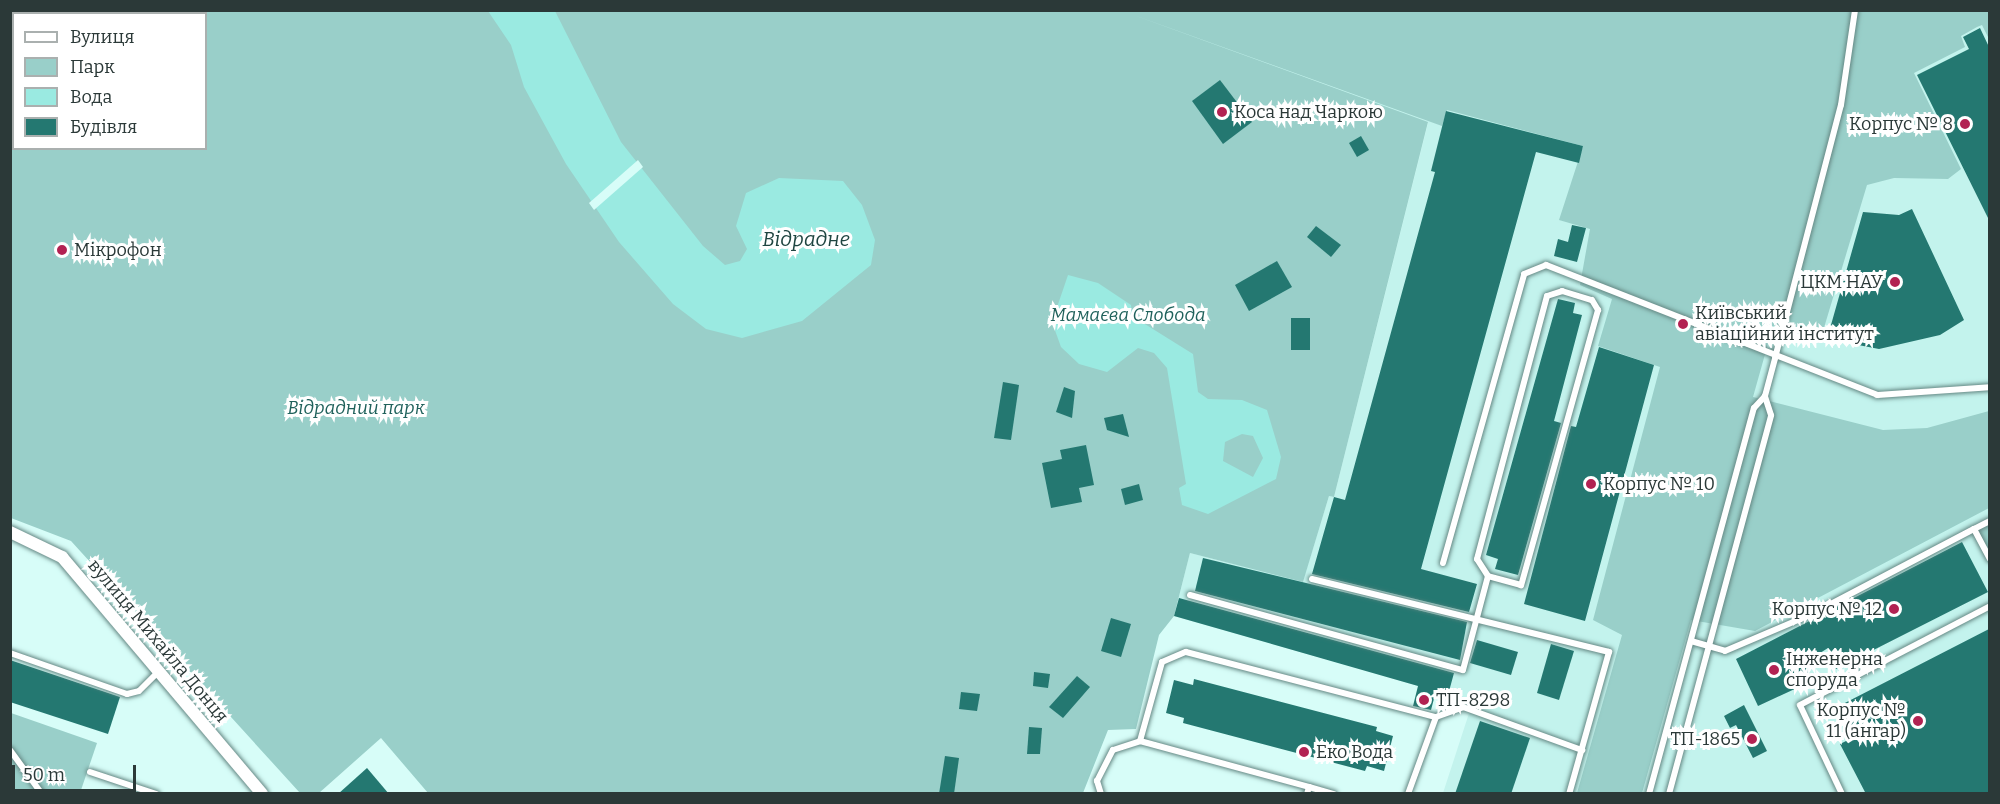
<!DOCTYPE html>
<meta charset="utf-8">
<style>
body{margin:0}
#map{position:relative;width:2000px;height:804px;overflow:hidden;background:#d7fdf8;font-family:Bitter,serif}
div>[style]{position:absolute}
.built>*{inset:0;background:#c3f3ed}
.green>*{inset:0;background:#99cfc9}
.water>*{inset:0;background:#9aeae1}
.pier>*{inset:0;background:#d7fdf8}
.building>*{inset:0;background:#247871}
.roads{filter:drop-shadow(0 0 2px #658884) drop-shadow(0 0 2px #658884)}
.service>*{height:6px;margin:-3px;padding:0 3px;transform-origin:3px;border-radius:3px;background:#fff}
.minor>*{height:12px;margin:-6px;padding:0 6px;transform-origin:6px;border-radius:6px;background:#fff}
.dots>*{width:16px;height:16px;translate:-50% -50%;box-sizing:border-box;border:3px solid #fff;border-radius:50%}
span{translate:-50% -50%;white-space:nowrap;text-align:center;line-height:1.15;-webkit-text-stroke:6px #fff;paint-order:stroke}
.poi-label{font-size:18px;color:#2b3938}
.left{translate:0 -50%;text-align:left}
.right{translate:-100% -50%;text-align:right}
.park-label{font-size:18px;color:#1f615b;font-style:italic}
.street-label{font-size:18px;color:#2b3938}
.water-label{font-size:20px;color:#1f4541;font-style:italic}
.frame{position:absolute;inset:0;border:12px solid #2b3938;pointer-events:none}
.legend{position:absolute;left:12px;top:12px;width:195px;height:138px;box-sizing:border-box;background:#fff;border:2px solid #aab0af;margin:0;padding:8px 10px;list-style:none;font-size:18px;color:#2b3938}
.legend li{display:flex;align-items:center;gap:12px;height:30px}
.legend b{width:30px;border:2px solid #aab0af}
.scale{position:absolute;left:12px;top:765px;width:124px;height:27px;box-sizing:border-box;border:3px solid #2b3938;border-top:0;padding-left:8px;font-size:18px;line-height:21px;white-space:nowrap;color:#2b3938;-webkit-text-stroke:4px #fff;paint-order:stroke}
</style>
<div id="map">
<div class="built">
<i style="clip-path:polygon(1112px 11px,1989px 11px,1989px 793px,1443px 793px,1473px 701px,1174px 616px,1190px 553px,1303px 581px,1329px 496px,1334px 497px,1428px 123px)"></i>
</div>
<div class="green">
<i style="clip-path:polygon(evenodd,10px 11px,1989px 11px,1989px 39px,1982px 25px,1977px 27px,1961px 36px,1965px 47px,1914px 73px,1961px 169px,1948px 179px,1894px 178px,1867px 185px,1820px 341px,1773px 326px,1753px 397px,1883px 430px,1927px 428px,1989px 411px,1989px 508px,1755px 631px,1691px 620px,1642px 793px,1577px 793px,1622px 635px,1593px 620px,1660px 367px,1598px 346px,1612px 299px,1580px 285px,1590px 229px,1559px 220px,1583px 146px,1447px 110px,1442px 126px,1128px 13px,1428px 122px,1334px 497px,1329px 496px,1303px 582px,1190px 553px,1174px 616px,1159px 635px,1136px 729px,1108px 730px,1083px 793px,428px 793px,381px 738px,319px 793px,300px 793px,71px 541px,11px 518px,10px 11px,14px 14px,206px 14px,206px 148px,14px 148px,14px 14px)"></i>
<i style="clip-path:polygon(1989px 521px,1989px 557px,1975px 529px)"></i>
<i style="clip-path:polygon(11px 713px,97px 743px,80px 793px,11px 794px)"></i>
</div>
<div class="water">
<i style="clip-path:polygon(488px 11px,555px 11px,621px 142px,703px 246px,725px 265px,740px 261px,747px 249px,736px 226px,746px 193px,779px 178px,843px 181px,862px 205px,875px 240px,871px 265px,802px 321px,742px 338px,706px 329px,673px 304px,619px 242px,566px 164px,524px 87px,511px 45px)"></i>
<i style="clip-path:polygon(evenodd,1068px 275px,1098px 283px,1131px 305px,1132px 316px,1193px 354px,1198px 392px,1208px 399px,1242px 400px,1267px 410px,1281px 457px,1276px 479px,1208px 514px,1182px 505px,1179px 488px,1186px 484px,1167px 368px,1154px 353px,1138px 348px,1107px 372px,1079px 364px,1061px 347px,1052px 322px,1068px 275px,1242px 434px,1253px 436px,1263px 458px,1253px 477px,1223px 461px,1225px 442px,1242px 434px)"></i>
</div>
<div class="pier">
<i style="clip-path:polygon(638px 160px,643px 167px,594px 210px,589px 203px)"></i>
</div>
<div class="building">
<i style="clip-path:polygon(1980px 28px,1989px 47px,1989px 220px,1917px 75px,1969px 49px,1963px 37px)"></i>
<i style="clip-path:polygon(1220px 80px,1252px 122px,1223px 144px,1192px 101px)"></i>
<i style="clip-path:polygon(1446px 111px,1583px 146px,1579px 163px,1536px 152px,1421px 569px,1477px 584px,1469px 612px,1312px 574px,1334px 497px,1345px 500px,1435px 172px,1431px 171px)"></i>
<i style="clip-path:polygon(1361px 136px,1369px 150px,1357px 157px,1349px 143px)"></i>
<i style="clip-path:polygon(1912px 209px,1964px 320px,1940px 335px,1879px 349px,1827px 339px,1863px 212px,1899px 215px)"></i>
<i style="clip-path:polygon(1572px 225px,1586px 228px,1577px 262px,1554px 256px,1558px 239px,1568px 242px)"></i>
<i style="clip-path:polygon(1316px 226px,1341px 245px,1331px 257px,1307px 237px)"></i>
<i style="clip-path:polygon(1277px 261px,1292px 287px,1249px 311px,1235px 285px)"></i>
<i style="clip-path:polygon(1558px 299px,1575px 303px,1573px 313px,1582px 315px,1554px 421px,1561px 423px,1518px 575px,1495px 569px,1498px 559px,1486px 555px)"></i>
<i style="clip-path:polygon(1291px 318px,1310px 318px,1310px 350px,1291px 350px)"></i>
<i style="clip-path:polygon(1599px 347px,1654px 365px,1585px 621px,1524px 604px,1571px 426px,1576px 427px)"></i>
<i style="clip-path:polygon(1003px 382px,1019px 385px,1011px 440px,994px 438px)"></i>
<i style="clip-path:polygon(1064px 387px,1075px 391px,1072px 418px,1056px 412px)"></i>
<i style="clip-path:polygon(1123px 414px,1129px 437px,1107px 430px,1104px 418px)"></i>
<i style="clip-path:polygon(1086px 445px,1094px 485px,1079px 488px,1082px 502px,1051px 508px,1042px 463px,1062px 459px,1060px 450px)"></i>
<i style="clip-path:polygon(1139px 484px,1143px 500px,1125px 505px,1121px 489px)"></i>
<i style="clip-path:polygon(1962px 542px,1988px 592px,1836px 669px,1828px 648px,1804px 663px,1812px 681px,1758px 706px,1736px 659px)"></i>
<i style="clip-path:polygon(1203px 558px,1467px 622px,1460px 660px,1195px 591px)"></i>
<i style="clip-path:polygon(1179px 598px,1454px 673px,1448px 695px,1436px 691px,1431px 710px,1413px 706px,1418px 686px,1174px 616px)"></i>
<i style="clip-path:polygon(1111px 618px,1131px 624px,1121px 657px,1101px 651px)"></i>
<i style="clip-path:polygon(1989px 629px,1989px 794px,1866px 794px,1840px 744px,1854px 737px,1839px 706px)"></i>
<i style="clip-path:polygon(1477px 640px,1518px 652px,1511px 675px,1470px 663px)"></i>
<i style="clip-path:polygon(1551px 644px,1574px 651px,1559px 700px,1537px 693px)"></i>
<i style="clip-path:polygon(10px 660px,120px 697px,108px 734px,10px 702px)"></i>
<i style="clip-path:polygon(1034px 672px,1050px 674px,1048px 688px,1033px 686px)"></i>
<i style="clip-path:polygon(1077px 676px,1090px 687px,1063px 718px,1049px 707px)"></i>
<i style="clip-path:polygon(1194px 679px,1377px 727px,1376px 731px,1393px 736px,1384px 771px,1367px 766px,1365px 771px,1183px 723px,1184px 718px,1166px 713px,1174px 680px,1193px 685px)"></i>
<i style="clip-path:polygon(961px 692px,980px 694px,977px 711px,959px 709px)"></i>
<i style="clip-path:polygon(1744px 705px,1767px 751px,1753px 758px,1736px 725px,1730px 728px,1724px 716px)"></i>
<i style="clip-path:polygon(1480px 721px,1530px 738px,1511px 794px,1455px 794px)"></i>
<i style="clip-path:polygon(1029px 727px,1042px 728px,1040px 754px,1027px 754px)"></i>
<i style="clip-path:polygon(945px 756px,959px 758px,954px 794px,939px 794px)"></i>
<i style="clip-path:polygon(367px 768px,389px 794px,338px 794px)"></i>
</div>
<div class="roads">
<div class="service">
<i style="left:1974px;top:529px;width:18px;rotate:-27deg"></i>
<i style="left:1443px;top:563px;width:300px;rotate:-74.3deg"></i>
<i style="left:1524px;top:274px;width:24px;rotate:-22deg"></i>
<i style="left:1546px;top:265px;width:356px;rotate:21.4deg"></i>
<i style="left:1877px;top:395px;width:113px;rotate:-4deg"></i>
<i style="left:1312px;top:579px;width:306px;rotate:13.8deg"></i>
<i style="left:1609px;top:652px;width:148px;rotate:105.7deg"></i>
<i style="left:1190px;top:595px;width:283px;rotate:15.4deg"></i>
<i style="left:1463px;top:670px;width:97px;rotate:-75.1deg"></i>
<i style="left:1488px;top:576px;width:20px;rotate:-123deg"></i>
<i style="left:1477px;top:559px;width:272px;rotate:-75.1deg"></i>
<i style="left:1547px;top:296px;width:16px;rotate:-18deg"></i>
<i style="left:1562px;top:291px;width:31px;rotate:17deg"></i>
<i style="left:1592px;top:300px;width:12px;rotate:59deg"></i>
<i style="left:1598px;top:310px;width:286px;rotate:105.6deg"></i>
<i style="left:1521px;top:585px;width:34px;rotate:-165deg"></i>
<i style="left:1691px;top:641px;width:35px;rotate:16deg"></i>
<i style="left:1725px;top:651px;width:92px;rotate:-23deg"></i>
<i style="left:1810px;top:615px;width:185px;rotate:-27.7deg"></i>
<i style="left:1974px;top:529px;width:34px;rotate:62deg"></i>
<i style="left:10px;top:653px;width:124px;rotate:19.3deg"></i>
<i style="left:127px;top:694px;width:12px;rotate:-14deg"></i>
<i style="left:139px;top:691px;width:30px;rotate:-45deg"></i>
<i style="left:1436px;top:717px;width:29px;rotate:-20deg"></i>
<i style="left:1463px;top:707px;width:127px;rotate:19.9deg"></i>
<i style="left:1140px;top:741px;width:82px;rotate:-74.4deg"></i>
<i style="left:1162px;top:662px;width:26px;rotate:-23deg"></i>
<i style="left:1186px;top:652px;width:258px;rotate:14.6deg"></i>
<i style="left:1436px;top:717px;width:82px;rotate:110deg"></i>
<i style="left:10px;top:750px;width:54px;rotate:54deg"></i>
<i style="left:90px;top:772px;width:70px;rotate:18.4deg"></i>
<i style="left:1309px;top:787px;width:26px;rotate:16deg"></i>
<i style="left:1101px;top:794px;width:14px;rotate:-107deg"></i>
<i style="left:1097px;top:781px;width:35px;rotate:-63deg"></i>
<i style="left:1113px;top:750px;width:28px;rotate:-18deg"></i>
<i style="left:1140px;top:741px;width:175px;rotate:15.2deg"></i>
<i style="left:1309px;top:787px;width:7px;rotate:106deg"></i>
<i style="left:1649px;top:794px;width:400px;rotate:-74.8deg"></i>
<i style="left:1754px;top:408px;width:16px;rotate:-47deg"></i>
<i style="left:1765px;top:396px;width:39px;rotate:-75deg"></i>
<i style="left:1775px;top:358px;width:261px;rotate:-75.4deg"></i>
<i style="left:1841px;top:105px;width:96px;rotate:-81.6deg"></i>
<i style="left:1669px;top:794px;width:392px;rotate:-74.9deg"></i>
<i style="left:1771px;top:415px;width:20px;rotate:-108deg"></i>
<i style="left:1842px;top:794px;width:98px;rotate:-115.3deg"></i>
<i style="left:1800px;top:705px;width:214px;rotate:-27.5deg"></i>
</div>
<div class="minor">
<i style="left:10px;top:532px;width:58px;rotate:25.7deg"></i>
<i style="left:62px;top:557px;width:310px;rotate:49.8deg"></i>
</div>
</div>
<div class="dots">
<i style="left:1222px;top:112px;background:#b22252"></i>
<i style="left:1965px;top:124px;background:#b22252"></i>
<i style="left:62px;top:250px;background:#b22252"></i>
<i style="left:1895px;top:282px;background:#b22252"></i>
<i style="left:1683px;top:324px;background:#b22252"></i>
<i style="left:1591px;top:484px;background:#b22252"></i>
<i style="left:1894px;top:609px;background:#b22252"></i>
<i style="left:1774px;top:670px;background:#b22252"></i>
<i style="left:1424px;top:700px;background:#b22252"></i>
<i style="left:1918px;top:721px;background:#b22252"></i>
<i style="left:1752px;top:739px;background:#b22252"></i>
<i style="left:1304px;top:752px;background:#b22252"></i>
</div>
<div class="poi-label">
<span class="left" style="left:1234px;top:112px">Коса над Чаркою</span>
<span class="right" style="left:1953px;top:124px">Корпус № 8</span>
<span class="left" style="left:74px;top:250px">Мікрофон</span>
<span class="right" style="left:1883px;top:282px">ЦКМ НАУ</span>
<span class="left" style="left:1695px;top:324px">Київський<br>авіаційний інститут</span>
<span class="left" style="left:1603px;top:484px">Корпус № 10</span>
<span class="right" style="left:1882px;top:609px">Корпус № 12</span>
<span class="left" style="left:1786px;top:670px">Інженерна<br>споруда</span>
<span class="left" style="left:1436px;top:700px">ТП-8298</span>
<span class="right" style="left:1906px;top:721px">Корпус №<br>11 (ангар)</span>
<span class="right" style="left:1740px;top:739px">ТП-1865</span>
<span class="left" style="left:1316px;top:752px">Еко Вода</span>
</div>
<div class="park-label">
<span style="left:1128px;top:315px">Мамаєва Слобода</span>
<span style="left:356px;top:408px">Відрадний парк</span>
</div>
<div class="street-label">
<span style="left:158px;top:641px;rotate:50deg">вулиця Михайла Донця</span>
</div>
<div class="water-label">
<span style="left:806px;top:239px">Відрадне</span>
</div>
<div class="frame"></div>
<ul class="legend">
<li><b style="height:8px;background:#fff"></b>Вулиця</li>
<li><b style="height:16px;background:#99cfc9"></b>Парк</li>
<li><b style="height:16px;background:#9aeae1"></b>Вода</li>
<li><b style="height:16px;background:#247871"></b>Будівля</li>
</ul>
<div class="scale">50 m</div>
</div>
